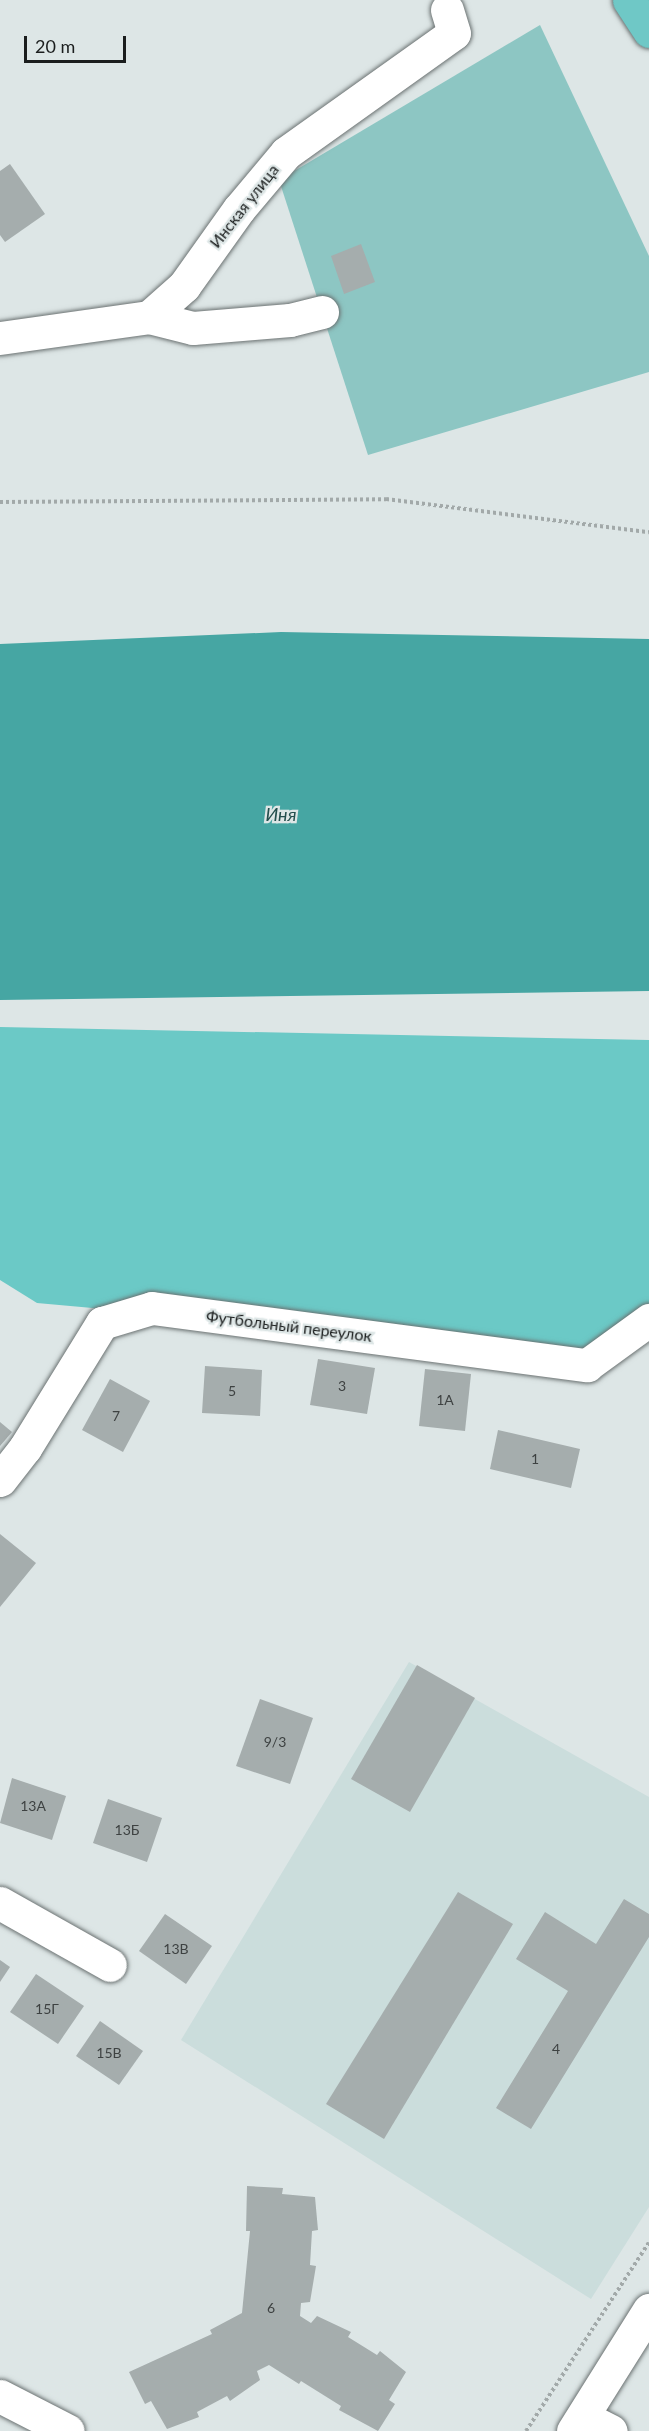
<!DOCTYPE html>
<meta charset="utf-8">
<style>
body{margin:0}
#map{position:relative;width:649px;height:2431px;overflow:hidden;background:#dde6e6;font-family:Lato,sans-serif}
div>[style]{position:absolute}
.built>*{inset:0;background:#cbdddc}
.green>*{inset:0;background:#8dc6c3}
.forest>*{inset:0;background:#6bc9c6}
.water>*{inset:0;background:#46a6a3}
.building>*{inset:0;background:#a5adad}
.path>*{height:4px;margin-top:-2px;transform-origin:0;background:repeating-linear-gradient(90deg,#a2a9a9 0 3px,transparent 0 6px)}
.roads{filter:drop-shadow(0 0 2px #6b7272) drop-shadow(0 0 2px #6b7272)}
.minor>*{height:33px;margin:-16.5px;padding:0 16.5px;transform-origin:16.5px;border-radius:16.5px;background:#fff}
.major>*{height:33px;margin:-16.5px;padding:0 16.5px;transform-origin:16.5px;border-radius:16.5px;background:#6fc8c6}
span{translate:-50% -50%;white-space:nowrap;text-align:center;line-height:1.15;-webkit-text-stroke:4.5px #dde6e6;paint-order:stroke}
.number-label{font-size:14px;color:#3e4242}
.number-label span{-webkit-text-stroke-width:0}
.street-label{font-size:16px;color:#1b1e1e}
.water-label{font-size:18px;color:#244f4e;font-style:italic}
.scale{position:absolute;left:24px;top:36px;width:102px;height:27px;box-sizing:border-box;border:3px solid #1b1e1e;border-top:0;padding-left:8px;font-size:18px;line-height:21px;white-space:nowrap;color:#1b1e1e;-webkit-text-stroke:4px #dde6e6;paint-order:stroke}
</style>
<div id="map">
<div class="built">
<i style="clip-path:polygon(409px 1662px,649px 1797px,649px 2207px,591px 2299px,181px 2040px)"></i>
</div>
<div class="green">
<i style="clip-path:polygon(540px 25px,649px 256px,649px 372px,368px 455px,279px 180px)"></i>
</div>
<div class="forest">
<i style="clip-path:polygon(0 1027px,649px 1040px,649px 1320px,604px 1354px,37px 1303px,0 1280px)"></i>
</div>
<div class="water">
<i style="clip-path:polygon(281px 632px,649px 639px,649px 991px,0 1000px,0 644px)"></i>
</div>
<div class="building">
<i style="clip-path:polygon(10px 164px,45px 214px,5px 242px,0 235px,0 171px)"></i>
<i style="clip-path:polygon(361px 244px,375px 282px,344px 294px,331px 256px)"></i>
<i style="clip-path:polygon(318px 1359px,375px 1368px,367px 1414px,310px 1405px)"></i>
<i style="clip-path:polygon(205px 1366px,262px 1370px,260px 1416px,202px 1413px)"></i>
<i style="clip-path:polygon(425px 1369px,471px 1374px,465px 1431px,419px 1426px)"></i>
<i style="clip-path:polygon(110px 1379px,150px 1401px,123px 1452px,82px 1430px)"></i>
<i style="clip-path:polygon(0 1422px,12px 1432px,0 1446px)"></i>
<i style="clip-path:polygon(498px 1430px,580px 1449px,571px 1488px,490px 1469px)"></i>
<i style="clip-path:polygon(0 1534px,36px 1563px,0 1607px)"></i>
<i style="clip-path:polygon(417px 1665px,475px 1698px,410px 1812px,351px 1779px)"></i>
<i style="clip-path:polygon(260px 1699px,313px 1718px,290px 1784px,236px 1766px)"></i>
<i style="clip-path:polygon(12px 1778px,66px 1796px,52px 1840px,0 1823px)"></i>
<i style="clip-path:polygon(108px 1799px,162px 1818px,147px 1862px,93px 1843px)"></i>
<i style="clip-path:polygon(458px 1892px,513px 1924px,384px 2139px,326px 2104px)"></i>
<i style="clip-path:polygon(624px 1899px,649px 1914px,649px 1937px,531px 2129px,496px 2108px,568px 1991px,516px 1959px,545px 1912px,596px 1944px)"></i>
<i style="clip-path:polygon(165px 1914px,212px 1946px,186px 1984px,139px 1951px)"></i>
<i style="clip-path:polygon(0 1960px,10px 1967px,0 1982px)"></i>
<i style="clip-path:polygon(36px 1974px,84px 2006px,58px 2044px,10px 2012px)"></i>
<i style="clip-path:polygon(100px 2021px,143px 2051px,119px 2085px,76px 2056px)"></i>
<i style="clip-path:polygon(247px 2186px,283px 2188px,282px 2194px,315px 2197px,318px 2230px,312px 2231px,310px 2265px,316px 2266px,310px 2302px,301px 2303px,300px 2316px,311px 2323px,317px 2316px,351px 2332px,348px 2337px,377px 2355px,380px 2351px,406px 2372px,389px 2400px,395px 2404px,378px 2431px,339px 2410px,341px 2406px,301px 2381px,299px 2384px,269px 2365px,257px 2371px,260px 2380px,230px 2401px,227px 2396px,197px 2412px,199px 2417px,167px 2429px,151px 2401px,145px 2404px,129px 2372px,212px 2334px,210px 2330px,242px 2313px,250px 2231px,246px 2231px)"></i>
</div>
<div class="path">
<i style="left:0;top:502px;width:386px;rotate:-0.4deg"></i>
<i style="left:386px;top:499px;width:265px;rotate:7.2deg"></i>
<i style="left:526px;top:2431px;width:225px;rotate:-56.9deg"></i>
</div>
<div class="roads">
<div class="minor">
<i style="left:149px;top:317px;width:45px;rotate:14deg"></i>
<i style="left:193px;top:328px;width:97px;rotate:-4.7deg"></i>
<i style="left:290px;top:320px;width:33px;rotate:-14deg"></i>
<i style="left:0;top:338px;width:150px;rotate:-8deg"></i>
<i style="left:149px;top:317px;width:47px;rotate:-41.5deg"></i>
<i style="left:184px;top:286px;width:95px;rotate:-54.5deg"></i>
<i style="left:239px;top:209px;width:73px;rotate:-50deg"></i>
<i style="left:286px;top:153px;width:206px;rotate:-35.5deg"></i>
<i style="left:454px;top:33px;width:24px;rotate:-107deg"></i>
<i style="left:0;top:1480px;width:41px;rotate:-52deg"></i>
<i style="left:25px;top:1448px;width:147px;rotate:-58.4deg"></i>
<i style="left:102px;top:1323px;width:52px;rotate:-16.7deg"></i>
<i style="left:152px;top:1308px;width:439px;rotate:7.5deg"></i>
<i style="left:587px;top:1365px;width:77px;rotate:-36deg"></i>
<i style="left:0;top:1903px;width:126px;rotate:29.4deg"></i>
<i style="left:0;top:2396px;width:76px;rotate:27.2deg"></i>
<i style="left:583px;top:2417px;width:31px;rotate:27deg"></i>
<i style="left:573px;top:2431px;width:143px;rotate:-57.9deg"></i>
</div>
<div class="major">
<i style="left:629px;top:0;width:37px;rotate:57deg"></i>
</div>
</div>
<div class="number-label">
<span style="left:342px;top:1386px">3</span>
<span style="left:232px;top:1391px">5</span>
<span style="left:445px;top:1400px">1А</span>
<span style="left:116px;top:1416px">7</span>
<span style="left:535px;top:1459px">1</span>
<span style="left:275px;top:1742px">9/3</span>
<span style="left:33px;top:1806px">13А</span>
<span style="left:127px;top:1830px">13Б</span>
<span style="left:176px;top:1949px">13В</span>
<span style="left:47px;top:2009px">15Г</span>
<span style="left:556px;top:2049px">4</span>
<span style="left:109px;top:2053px">15В</span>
<span style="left:271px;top:2308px">6</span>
</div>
<div class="street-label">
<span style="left:244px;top:206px;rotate:-52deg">Инская улица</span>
<span style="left:289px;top:1326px;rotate:7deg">Футбольный переулок</span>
</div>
<div class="water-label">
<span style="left:281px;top:814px">Иня</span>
</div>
<div class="scale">20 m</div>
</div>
